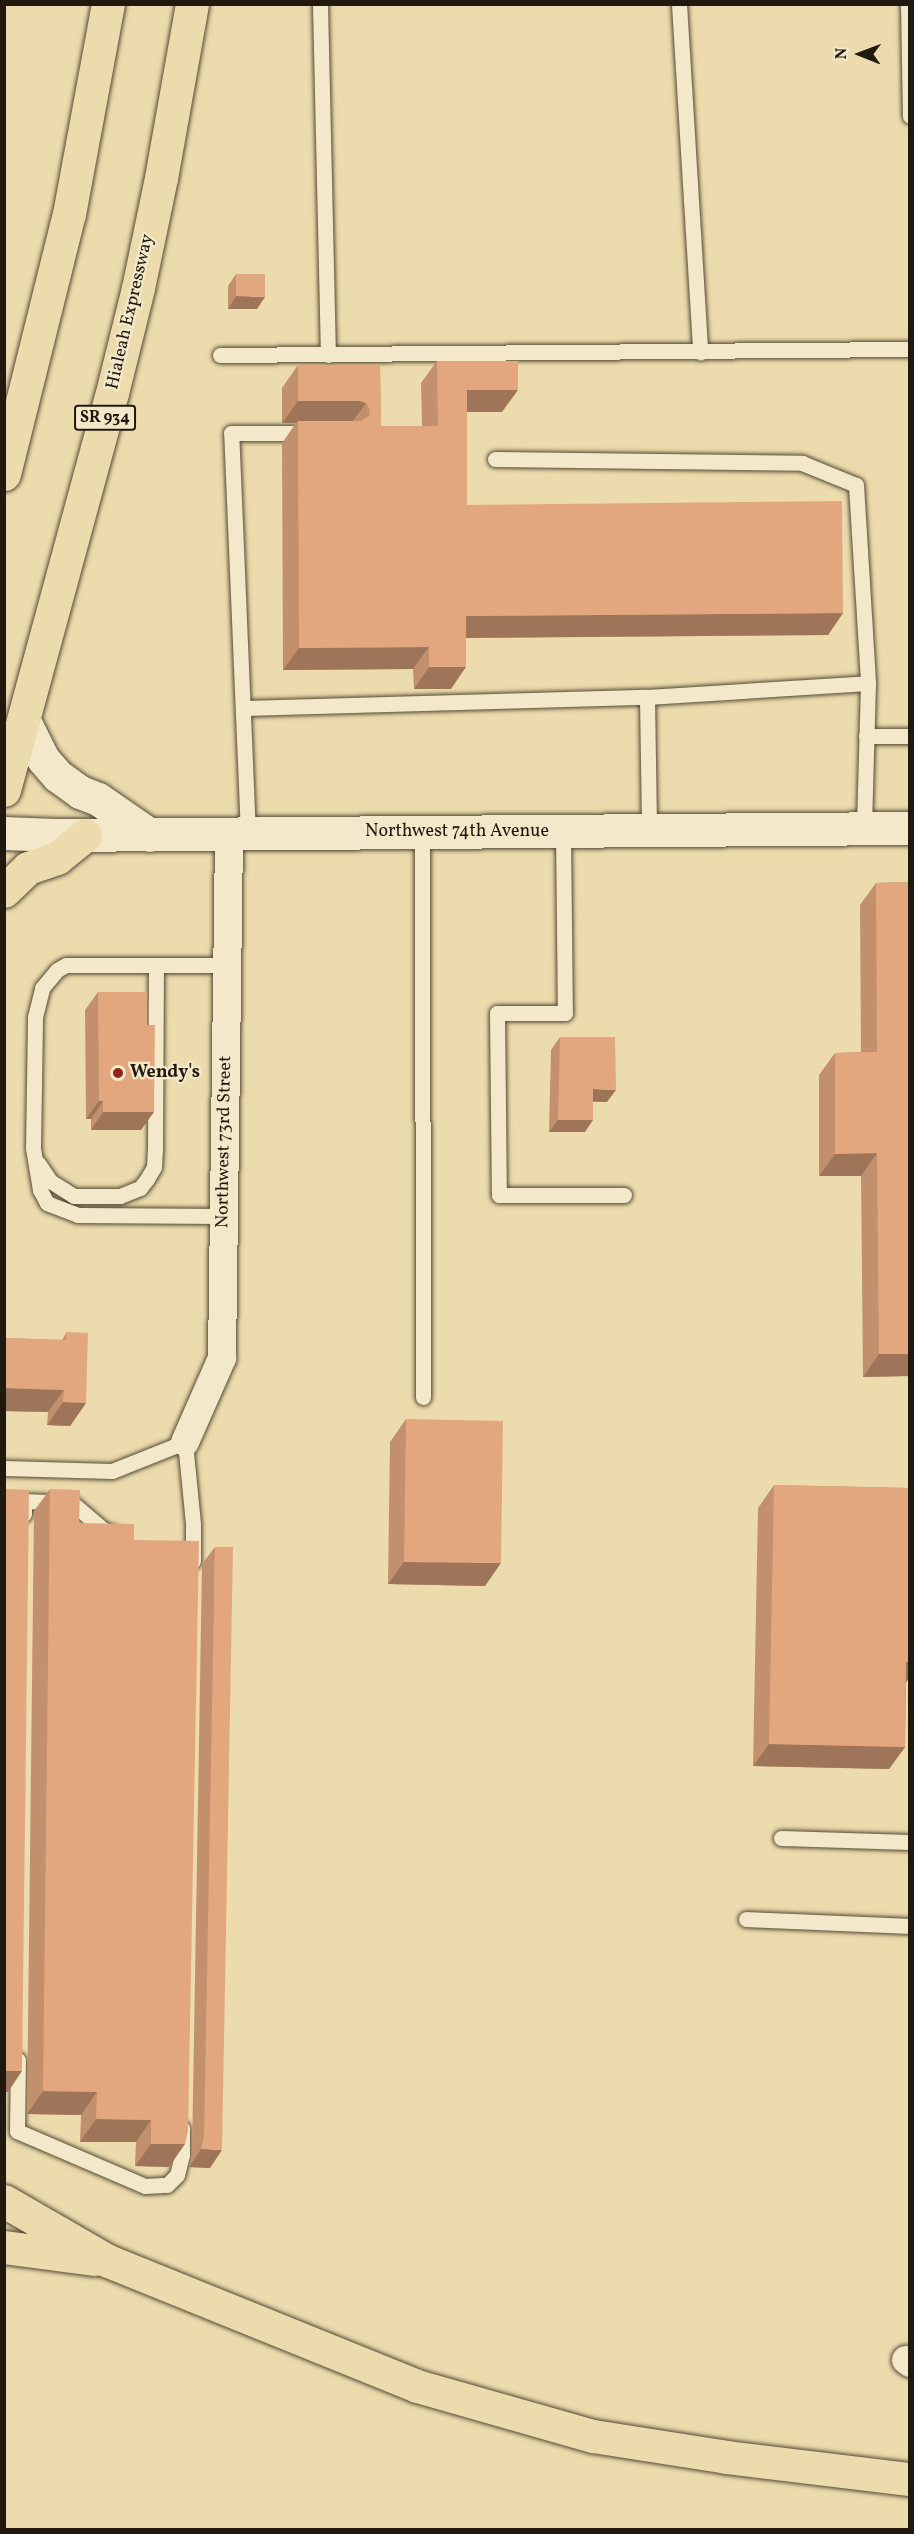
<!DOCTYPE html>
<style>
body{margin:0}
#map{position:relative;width:914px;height:2534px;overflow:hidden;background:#ecdbac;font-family:Vollkorn,serif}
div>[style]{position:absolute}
.roads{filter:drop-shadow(0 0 2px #544a36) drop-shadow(0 0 2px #544a36)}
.lane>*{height:15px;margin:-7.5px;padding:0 7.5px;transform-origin:7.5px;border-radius:7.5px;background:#f3e8c9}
.street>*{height:28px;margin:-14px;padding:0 14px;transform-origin:14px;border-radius:14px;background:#f3e8c9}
.secondary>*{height:33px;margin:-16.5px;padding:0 16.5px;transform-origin:16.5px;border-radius:16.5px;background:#f3e8c9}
.primary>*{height:33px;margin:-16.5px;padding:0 16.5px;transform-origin:16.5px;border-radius:16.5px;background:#ecdbac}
.highway>*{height:33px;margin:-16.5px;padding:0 16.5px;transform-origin:16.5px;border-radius:16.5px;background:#ecdbac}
.wall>*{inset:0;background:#c3906d}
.shaded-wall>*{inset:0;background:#9f7559}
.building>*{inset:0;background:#e3a77f}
.dots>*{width:16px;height:16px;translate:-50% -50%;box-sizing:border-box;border:3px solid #f3e8c9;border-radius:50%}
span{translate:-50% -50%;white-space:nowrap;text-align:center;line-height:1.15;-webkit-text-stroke:4.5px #f3e8c9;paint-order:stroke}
.shield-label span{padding:2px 4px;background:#f3e8c9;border:2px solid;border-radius:4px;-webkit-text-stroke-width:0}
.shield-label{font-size:16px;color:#22190e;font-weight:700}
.street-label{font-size:18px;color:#22190e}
.poi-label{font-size:18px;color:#22190e;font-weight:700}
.left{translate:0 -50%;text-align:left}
.frame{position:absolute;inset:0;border:6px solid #22190e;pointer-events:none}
.north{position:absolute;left:830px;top:24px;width:60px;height:60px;-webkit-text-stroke:4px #f3e8c9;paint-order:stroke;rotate:271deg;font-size:16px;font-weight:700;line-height:24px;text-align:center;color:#22190e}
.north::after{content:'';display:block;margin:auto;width:21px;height:27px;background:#22190e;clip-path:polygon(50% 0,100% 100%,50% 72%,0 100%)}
</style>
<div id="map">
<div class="roads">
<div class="lane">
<i style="left:320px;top:4px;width:351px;rotate:88.7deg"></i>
<i style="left:679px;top:4px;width:349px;rotate:86.5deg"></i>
<i style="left:908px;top:4px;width:112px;rotate:89deg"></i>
<i style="left:220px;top:355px;width:690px;rotate:-0.5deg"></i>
<i style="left:495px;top:459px;width:307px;rotate:0.7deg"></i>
<i style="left:802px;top:463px;width:58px;rotate:22.2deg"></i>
<i style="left:856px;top:485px;width:198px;rotate:86.5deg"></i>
<i style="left:647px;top:697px;width:221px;rotate:-3.6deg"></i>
<i style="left:868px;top:683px;width:145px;rotate:91.6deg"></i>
<i style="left:244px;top:708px;width:403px;rotate:-1.6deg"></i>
<i style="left:647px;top:697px;width:133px;rotate:89.1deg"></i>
<i style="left:866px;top:736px;width:44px"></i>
<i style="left:563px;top:831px;width:182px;rotate:89.4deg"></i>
<i style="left:565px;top:1013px;width:68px;rotate:180deg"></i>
<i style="left:497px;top:1013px;width:182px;rotate:89.4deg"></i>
<i style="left:499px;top:1195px;width:125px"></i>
<i style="left:422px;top:832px;width:565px;rotate:89.9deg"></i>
<i style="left:248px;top:834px;width:401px;rotate:-92.4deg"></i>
<i style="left:231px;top:433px;width:76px"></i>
<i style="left:38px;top:1163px;width:22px;rotate:56deg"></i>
<i style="left:50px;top:1181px;width:28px;rotate:32deg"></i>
<i style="left:74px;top:1196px;width:46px"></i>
<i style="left:120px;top:1196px;width:22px;rotate:-22deg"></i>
<i style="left:140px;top:1188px;width:11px;rotate:-52deg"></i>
<i style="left:147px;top:1179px;width:14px;rotate:-60deg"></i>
<i style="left:154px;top:1167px;width:17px;rotate:-87deg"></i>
<i style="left:155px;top:1150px;width:185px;rotate:-89.7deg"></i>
<i style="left:223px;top:1216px;width:145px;rotate:-179.6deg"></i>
<i style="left:78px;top:1215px;width:33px;rotate:-159deg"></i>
<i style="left:47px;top:1203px;width:15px;rotate:-118deg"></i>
<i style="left:40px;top:1190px;width:43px;rotate:-99.5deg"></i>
<i style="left:33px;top:1148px;width:131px;rotate:-89.1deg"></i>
<i style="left:35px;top:1017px;width:30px;rotate:-76deg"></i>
<i style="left:42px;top:988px;width:23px;rotate:-50deg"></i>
<i style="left:57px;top:970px;width:10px;rotate:-29deg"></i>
<i style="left:66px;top:965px;width:162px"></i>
<i style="left:4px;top:1468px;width:108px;rotate:1.6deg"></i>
<i style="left:112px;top:1471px;width:79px;rotate:-21.7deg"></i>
<i style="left:185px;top:1442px;width:82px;rotate:84.4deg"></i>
<i style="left:193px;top:1524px;width:37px;rotate:90deg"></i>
<i style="left:24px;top:1514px;width:13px;rotate:-90deg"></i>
<i style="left:24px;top:1501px;width:48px;rotate:2.4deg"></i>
<i style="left:72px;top:1503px;width:42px;rotate:40.2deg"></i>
<i style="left:104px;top:1530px;width:10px;rotate:17deg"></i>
<i style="left:781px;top:1838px;width:129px;rotate:1.8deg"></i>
<i style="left:746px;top:1919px;width:164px;rotate:2.4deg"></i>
<i style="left:18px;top:2060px;width:71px;rotate:90.8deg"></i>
<i style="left:17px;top:2131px;width:139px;rotate:23.3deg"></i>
<i style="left:145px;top:2186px;width:22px;rotate:-3deg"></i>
<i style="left:167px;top:2185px;width:14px;rotate:-45deg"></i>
<i style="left:177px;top:2175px;width:21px;rotate:-76deg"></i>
<i style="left:182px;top:2155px;width:27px;rotate:-90deg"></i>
</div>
<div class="street">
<i style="left:185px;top:1442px;width:92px;rotate:-66.2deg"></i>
<i style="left:222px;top:1358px;width:524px;rotate:-89.23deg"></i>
<i style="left:906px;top:2360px;width:5px;rotate:37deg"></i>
</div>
<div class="secondary">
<i style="left:24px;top:721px;width:42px;rotate:63.4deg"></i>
<i style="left:43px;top:759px;width:23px;rotate:49deg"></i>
<i style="left:58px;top:776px;width:27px;rotate:36deg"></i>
<i style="left:80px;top:792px;width:19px;rotate:21deg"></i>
<i style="left:98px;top:799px;width:63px;rotate:34.7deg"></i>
<i style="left:4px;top:833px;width:52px;rotate:2.2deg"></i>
<i style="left:56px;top:835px;width:854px;rotate:-0.47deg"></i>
</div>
<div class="primary">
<i style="left:4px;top:474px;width:268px;rotate:-76deg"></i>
<i style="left:69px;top:214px;width:214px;rotate:-79.5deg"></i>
<i style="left:4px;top:790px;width:411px;rotate:-74.8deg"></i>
<i style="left:112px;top:393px;width:108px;rotate:-76.1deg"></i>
<i style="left:138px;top:288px;width:112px;rotate:-78.2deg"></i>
<i style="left:161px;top:178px;width:177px;rotate:-79.9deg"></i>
<i style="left:4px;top:891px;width:33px;rotate:-44deg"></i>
<i style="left:28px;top:868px;width:31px;rotate:-19deg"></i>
<i style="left:57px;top:858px;width:36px;rotate:-39deg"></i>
</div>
<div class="highway">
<i style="left:4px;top:2201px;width:120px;rotate:30deg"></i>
<i style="left:108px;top:2261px;width:333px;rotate:22deg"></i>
<i style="left:417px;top:2386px;width:183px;rotate:15.9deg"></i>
<i style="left:593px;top:2436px;width:136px;rotate:8.9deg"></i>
<i style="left:727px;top:2457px;width:184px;rotate:6.9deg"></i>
<i style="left:4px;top:2247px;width:91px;rotate:7.6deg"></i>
</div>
</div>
<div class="wall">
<i style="clip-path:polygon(236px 274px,257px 309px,228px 309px,228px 286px)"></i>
<i style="clip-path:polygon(437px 361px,502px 412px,467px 412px,467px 505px,843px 613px,828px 635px,466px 638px,451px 689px,414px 689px,413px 669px,283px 670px,282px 443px,296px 423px,282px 423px,282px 388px,298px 365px,380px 365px,381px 426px,422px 426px,421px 383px)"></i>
<i style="clip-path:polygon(909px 882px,909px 1376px,863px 1377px,861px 1176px,819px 1176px,819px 1075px,835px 1053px,861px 1052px,860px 905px,876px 883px)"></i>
<i style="clip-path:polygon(98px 992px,141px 1130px,91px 1130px,91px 1119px,86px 1119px,85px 1010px)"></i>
<i style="clip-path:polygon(560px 1037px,607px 1102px,593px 1102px,585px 1132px,549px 1132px,551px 1050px)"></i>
<i style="clip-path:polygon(67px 1332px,86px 1403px,70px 1426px,47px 1425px,48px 1412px,4px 1411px,4px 1338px,62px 1340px)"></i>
<i style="clip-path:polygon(406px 1419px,485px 1586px,388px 1584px,390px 1442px)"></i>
<i style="clip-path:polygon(774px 1485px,909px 1488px,909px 1678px,906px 1683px,905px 1747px,889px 1769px,753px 1766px,758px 1508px)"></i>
<i style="clip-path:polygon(50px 1489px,79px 1523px,134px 1540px,169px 2167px,135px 2166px,136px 2142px,80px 2142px,81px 2115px,27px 2114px,34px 1511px)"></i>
<i style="clip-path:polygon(215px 1547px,210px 2168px,189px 2167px,192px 2155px,202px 1564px)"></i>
</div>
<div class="shaded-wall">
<i style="clip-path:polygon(236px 296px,265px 297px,257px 309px,228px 309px)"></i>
<i style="clip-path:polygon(467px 390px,518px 390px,502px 412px,451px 412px)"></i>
<i style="clip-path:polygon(298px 401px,360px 401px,366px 403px,350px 425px,298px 421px,296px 423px,282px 423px)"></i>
<i style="clip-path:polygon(843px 613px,828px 635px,451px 638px,466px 616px)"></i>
<i style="clip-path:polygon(429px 647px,413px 669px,283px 670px,299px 648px)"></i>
<i style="clip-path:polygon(429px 667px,466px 667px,451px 689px,414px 689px)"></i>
<i style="clip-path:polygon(593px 1089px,616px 1090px,607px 1102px,585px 1101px)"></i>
<i style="clip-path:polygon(99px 1101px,103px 1101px,91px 1119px,86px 1119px)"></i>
<i style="clip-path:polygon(103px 1112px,154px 1112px,141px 1130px,91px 1130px)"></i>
<i style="clip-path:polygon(558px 1120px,593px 1120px,585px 1132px,549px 1132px)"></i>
<i style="clip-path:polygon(877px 1153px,861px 1176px,819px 1176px,835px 1154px)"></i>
<i style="clip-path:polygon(879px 1354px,909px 1354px,909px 1376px,863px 1377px)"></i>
<i style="clip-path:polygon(4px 1388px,64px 1390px,48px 1412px,4px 1411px)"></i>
<i style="clip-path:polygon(63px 1402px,86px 1403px,70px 1426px,47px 1425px)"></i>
<i style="clip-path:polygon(404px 1562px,501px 1563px,485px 1586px,388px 1584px)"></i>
<i style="clip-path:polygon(906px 1662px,909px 1662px,909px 1678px,904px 1685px)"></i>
<i style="clip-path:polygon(769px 1744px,905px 1747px,889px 1769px,753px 1766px)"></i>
<i style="clip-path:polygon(4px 2071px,22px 2071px,8px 2092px,4px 2092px)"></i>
<i style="clip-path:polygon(43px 2091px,97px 2092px,81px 2115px,27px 2114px)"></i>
<i style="clip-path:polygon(96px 2119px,151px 2120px,136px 2142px,80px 2142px)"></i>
<i style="clip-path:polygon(151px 2144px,185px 2144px,169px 2167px,135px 2166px)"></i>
<i style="clip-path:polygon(201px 2149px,222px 2150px,210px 2168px,189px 2167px)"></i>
</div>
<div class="building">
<i style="clip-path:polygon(236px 274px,265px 274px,265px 297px,236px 296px)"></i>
<i style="clip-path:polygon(437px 361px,518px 361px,518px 390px,467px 390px,467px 505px,842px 501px,843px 613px,466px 616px,466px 667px,429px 667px,429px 647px,299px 648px,298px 421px,361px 421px,369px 416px,370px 410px,366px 403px,360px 401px,298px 401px,298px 365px,380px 365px,381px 426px,438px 426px)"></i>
<i style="clip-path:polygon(909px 882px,909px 1354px,879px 1354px,877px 1153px,835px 1154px,835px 1053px,877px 1052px,876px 883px)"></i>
<i style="clip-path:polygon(98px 992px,147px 992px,147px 1025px,155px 1025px,154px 1112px,103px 1112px,103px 1101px,99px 1101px)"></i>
<i style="clip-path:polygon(560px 1037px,615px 1037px,616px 1090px,593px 1089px,593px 1120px,558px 1120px)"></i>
<i style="clip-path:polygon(67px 1332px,88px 1333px,86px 1403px,63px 1402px,64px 1390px,4px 1388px,4px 1338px,66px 1340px)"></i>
<i style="clip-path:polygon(406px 1419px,503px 1421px,501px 1563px,404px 1562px)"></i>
<i style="clip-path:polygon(774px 1485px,909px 1488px,909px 1662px,906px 1662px,905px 1747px,769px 1744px)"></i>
<i style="clip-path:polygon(4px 1489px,29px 1490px,22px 2071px,4px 2071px)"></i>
<i style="clip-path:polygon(50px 1489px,80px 1490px,79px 1523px,134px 1524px,134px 1540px,199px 1541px,188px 2131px,185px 2144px,151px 2144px,151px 2120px,96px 2119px,97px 2092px,43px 2091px)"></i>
<i style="clip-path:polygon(215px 1547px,233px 1547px,222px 2150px,201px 2149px,204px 2137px)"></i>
</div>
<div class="dots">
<i style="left:118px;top:1073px;background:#8f2418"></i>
</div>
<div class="shield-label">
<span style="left:105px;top:418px">SR 934</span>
</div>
<div class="street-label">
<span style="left:131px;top:312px;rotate:-77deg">Hialeah Expressway</span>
<span style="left:457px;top:832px">Northwest 74th Avenue</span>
<span style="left:225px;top:1142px;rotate:-89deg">Northwest 73rd Street</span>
</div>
<div class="poi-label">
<span class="left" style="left:130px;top:1073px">Wendy's</span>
</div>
<div class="frame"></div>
<div class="north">N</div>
</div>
